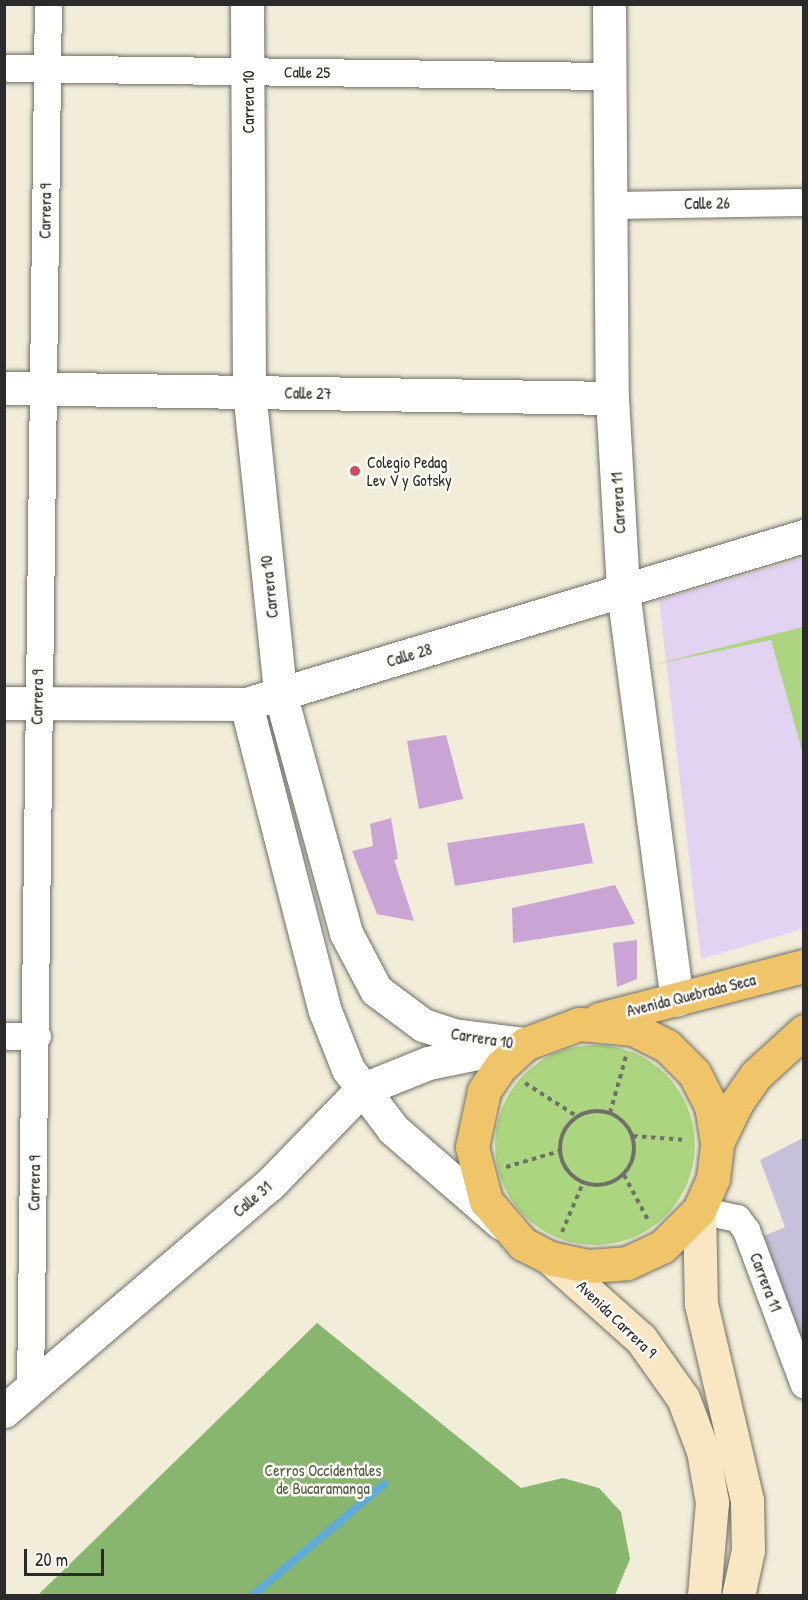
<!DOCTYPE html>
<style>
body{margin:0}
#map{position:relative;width:808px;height:1600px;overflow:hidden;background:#f1edd8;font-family:"Patrick Hand",sans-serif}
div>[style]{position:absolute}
.built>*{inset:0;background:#e3d3f2}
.industrial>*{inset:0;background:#c6c0da}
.green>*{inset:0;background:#acd580}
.round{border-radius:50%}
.forest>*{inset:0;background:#89b66e}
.stream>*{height:8px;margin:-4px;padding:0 4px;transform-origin:4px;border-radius:4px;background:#60abd8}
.building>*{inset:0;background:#cba4d6}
.path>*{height:4px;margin-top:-2px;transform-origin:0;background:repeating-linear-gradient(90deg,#706f68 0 4.5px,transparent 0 9px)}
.path>.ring{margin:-2px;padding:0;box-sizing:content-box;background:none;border:4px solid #706f68;border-radius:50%}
.roads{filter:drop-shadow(0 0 2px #706f68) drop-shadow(0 0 2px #706f68)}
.minor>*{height:27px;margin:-13.5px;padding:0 13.5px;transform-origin:13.5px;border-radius:13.5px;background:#fff}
.tertiary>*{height:33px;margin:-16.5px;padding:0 16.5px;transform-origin:16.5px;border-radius:16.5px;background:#fff}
.secondary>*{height:33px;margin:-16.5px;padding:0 16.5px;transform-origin:16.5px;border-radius:16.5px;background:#f9e7c3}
.primary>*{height:33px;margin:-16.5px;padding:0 16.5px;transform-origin:16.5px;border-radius:16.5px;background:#f0c469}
.dots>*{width:16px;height:16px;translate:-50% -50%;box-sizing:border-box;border:3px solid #fdfcf7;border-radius:50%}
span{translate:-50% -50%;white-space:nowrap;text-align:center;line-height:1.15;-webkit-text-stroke:5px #fdfcf7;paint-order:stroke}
.street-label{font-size:16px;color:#2b2b2b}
.poi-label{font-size:16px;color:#2b2b2b}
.left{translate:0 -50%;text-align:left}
.park-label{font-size:16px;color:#525e44}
.frame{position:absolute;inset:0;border:6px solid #2b2b2b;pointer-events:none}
.scale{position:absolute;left:24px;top:1549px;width:80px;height:27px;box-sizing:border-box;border:3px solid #2b2b2b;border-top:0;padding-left:8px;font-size:18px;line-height:21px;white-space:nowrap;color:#2b2b2b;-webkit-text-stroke:4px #fdfcf7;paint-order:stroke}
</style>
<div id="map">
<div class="built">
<i style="clip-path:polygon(803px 558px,803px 929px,701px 959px,659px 600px)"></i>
</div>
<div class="industrial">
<i style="clip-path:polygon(803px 1138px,803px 1342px,764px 1236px,785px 1227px,760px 1160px)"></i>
</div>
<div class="green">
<i style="clip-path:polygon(803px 627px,803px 754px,771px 640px,652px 665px)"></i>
<i class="round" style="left:495px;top:1045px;width:200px;height:200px"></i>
</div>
<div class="forest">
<i style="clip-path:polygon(317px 1323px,521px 1488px,563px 1478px,599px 1488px,621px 1512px,630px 1559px,615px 1595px,38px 1595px)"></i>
</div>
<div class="stream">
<i style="left:252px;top:1596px;width:173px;rotate:-40.3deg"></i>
</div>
<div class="building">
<i style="clip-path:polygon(446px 735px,463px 799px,419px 809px,407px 741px)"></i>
<i style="clip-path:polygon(391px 818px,398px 859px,394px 860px,414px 921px,377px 914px,352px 851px,373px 846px,370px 824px)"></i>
<i style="clip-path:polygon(584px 823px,593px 863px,455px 886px,447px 843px)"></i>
<i style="clip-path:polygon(615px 885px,635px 924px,513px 943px,512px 908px)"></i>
<i style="clip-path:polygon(637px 940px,637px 979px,617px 987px,613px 943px)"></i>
</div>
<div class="path">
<i style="left:525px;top:1083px;width:63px;rotate:32.7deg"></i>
<i class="ring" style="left:560px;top:1111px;width:70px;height:70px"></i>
<i style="left:610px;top:1113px;width:59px;rotate:-74.3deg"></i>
<i style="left:633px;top:1136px;width:53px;rotate:4.3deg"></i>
<i style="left:506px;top:1167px;width:56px;rotate:-16.5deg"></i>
<i style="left:624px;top:1175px;width:51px;rotate:61.9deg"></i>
<i style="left:562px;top:1232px;width:53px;rotate:-66.8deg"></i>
</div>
<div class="roads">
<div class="minor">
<i style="left:4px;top:68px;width:606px;rotate:0.76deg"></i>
<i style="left:611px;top:205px;width:193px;rotate:-0.9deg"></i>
<i style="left:4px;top:1036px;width:33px"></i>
<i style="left:699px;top:1210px;width:39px;rotate:12deg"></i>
<i style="left:737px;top:1218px;width:15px;rotate:53deg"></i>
<i style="left:746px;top:1230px;width:165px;rotate:69.5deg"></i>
<i style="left:30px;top:1390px;width:1386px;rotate:-89.26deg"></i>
</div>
<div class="tertiary">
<i style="left:247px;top:4px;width:387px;rotate:89.7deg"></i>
<i style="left:249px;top:391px;width:304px;rotate:84.1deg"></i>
<i style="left:280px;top:693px;width:249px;rotate:74.6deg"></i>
<i style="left:346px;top:933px;width:64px;rotate:62.2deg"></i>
<i style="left:376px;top:990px;width:59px;rotate:36.7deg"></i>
<i style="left:423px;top:1025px;width:32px;rotate:18deg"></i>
<i style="left:453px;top:1035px;width:73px;rotate:7.1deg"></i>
<i style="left:609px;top:4px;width:394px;rotate:89.6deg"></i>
<i style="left:612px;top:398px;width:193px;rotate:86.7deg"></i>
<i style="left:623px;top:591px;width:412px;rotate:82.5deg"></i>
<i style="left:4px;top:388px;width:608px;rotate:0.94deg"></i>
<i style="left:4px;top:703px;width:242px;rotate:0.2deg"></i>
<i style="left:246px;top:704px;width:583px;rotate:-16.76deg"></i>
<i style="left:246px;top:704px;width:317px;rotate:75.6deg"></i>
<i style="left:325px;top:1011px;width:62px;rotate:68.4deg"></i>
<i style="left:348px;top:1069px;width:75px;rotate:53.1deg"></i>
<i style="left:393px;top:1129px;width:143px;rotate:41deg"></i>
<i style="left:4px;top:1411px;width:348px;rotate:-40.5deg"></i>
<i style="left:269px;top:1185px;width:132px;rotate:-45.9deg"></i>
<i style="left:361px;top:1090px;width:72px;rotate:-21.9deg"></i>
<i style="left:428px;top:1063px;width:70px;rotate:-11.5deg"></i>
</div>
<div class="secondary">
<i style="left:699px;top:1210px;width:94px;rotate:88.8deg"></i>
<i style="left:701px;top:1304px;width:201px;rotate:76.8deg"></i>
<i style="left:747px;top:1500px;width:50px;rotate:88.9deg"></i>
<i style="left:748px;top:1550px;width:47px;rotate:102.3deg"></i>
<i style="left:550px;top:1258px;width:122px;rotate:41.7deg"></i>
<i style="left:641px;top:1339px;width:72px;rotate:54.6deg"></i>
<i style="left:683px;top:1398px;width:57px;rotate:69.3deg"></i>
<i style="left:703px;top:1451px;width:52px;rotate:80deg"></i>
<i style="left:712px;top:1502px;width:94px;rotate:94.9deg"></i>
</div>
<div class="primary">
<i style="left:599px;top:1019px;width:212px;rotate:-14.5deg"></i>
<i style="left:717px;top:1143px;width:37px;rotate:-99deg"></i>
<i style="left:711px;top:1106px;width:37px;rotate:-117deg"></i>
<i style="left:694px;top:1073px;width:38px;rotate:-135deg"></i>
<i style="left:667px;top:1046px;width:37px;rotate:-153deg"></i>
<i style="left:634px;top:1029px;width:55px;rotate:-174.8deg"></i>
<i style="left:579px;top:1024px;width:58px;rotate:159.7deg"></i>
<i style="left:525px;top:1044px;width:34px;rotate:137deg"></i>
<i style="left:500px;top:1067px;width:29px;rotate:124deg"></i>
<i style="left:484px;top:1091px;width:57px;rotate:102.1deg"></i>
<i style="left:472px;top:1147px;width:56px;rotate:75.5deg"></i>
<i style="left:486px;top:1201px;width:57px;rotate:49.3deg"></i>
<i style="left:523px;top:1244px;width:30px;rotate:27deg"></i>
<i style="left:550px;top:1258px;width:39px;rotate:12deg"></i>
<i style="left:588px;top:1266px;width:39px;rotate:-4deg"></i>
<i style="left:627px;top:1263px;width:38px;rotate:-25deg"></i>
<i style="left:662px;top:1247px;width:52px;rotate:-45deg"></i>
<i style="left:699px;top:1210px;width:35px;rotate:-66deg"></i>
<i style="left:713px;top:1178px;width:35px;rotate:-83deg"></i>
<i style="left:717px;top:1143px;width:46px;rotate:-64deg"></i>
<i style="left:737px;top:1102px;width:33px;rotate:-55deg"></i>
<i style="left:756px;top:1075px;width:65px;rotate:-42.5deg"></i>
</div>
</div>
<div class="dots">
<i style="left:355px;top:471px;background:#d1495b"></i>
</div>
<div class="street-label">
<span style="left:307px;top:72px;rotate:1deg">Calle 25</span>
<span style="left:248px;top:102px;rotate:-90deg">Carrera 10</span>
<span style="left:707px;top:203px;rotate:-1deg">Calle 26</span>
<span style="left:45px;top:211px;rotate:-89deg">Carrera 9</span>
<span style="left:308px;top:393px;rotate:1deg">Calle 27</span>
<span style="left:618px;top:503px;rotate:-93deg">Carrera 11</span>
<span style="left:269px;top:587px;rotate:-96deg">Carrera 10</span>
<span style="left:409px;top:655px;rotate:-17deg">Calle 28</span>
<span style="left:37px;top:697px;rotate:-89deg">Carrera 9</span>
<span style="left:691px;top:995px;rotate:-14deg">Avenida Quebrada Seca</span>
<span style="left:482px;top:1038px;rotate:9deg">Carrera 10</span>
<span style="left:34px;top:1183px;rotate:-89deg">Carrera 9</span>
<span style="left:252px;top:1199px;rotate:-41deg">Calle 31</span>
<span style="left:766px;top:1282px;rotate:69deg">Carrera 11</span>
<span style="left:617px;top:1319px;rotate:44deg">Avenida Carrera 9</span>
</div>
<div class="poi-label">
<span class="left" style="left:367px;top:471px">Colegio Pedag<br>Lev V y Gotsky</span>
</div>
<div class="park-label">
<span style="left:323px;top:1479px">Cerros Occidentales<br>de Bucaramanga</span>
</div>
<div class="frame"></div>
<div class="scale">20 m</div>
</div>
